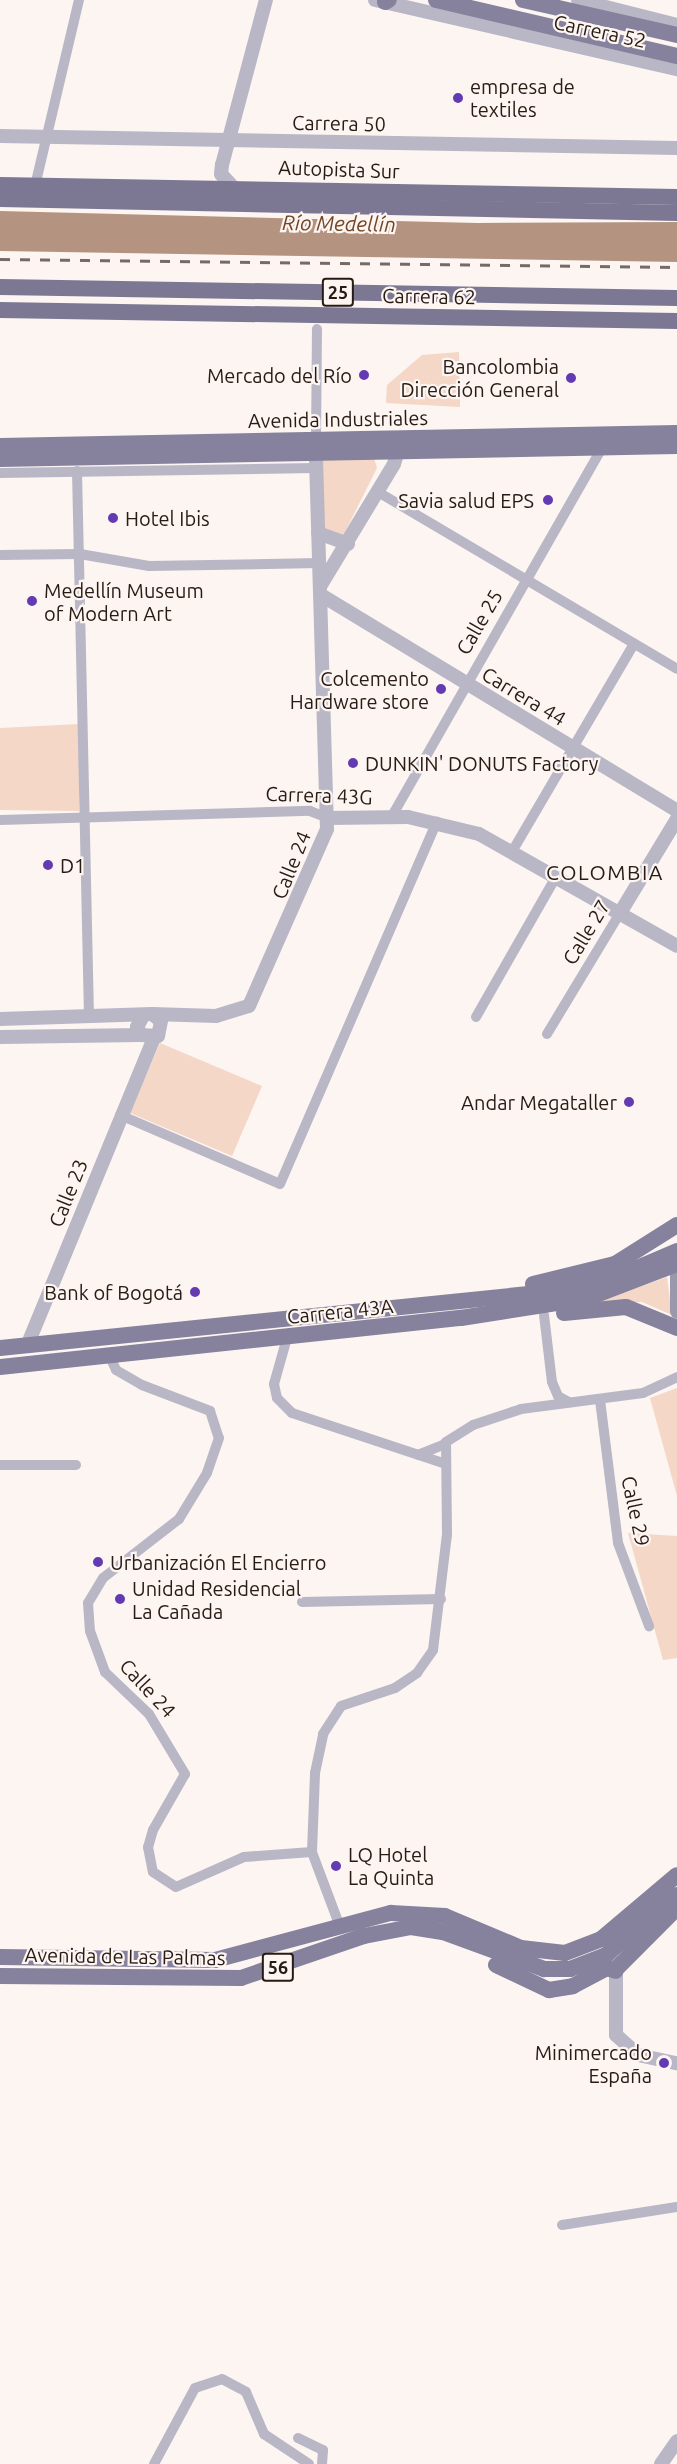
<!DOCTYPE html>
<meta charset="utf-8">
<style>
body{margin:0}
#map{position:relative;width:677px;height:2464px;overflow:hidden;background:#fcf5f1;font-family:Ubuntu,sans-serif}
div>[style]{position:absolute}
.green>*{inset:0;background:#f4d7c6}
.water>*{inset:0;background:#b49481}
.minor>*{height:10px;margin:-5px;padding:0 5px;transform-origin:5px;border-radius:5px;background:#b9b7c6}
.tertiary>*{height:14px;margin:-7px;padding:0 7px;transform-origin:7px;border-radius:7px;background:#b9b7c6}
.secondary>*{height:15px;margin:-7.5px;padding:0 7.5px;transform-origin:7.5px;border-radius:7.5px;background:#9b97ad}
.primary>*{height:16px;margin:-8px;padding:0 8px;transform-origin:8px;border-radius:8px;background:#86819c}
.trunk>*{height:16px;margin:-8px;padding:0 8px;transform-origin:8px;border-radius:8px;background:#7c7894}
.rail>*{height:3px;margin-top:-1.5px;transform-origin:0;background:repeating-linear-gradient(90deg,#756a65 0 10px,transparent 0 20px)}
.primary-bridge>*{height:16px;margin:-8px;padding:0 8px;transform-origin:8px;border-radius:8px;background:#86819c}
.dots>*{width:16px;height:16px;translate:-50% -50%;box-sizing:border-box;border:3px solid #fcf5f1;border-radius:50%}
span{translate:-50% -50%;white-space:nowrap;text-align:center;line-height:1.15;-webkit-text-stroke:4.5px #fcf5f1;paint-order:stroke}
.shield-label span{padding:2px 4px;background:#fcf5f1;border:2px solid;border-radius:4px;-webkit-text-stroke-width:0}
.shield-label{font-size:18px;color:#281b14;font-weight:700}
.street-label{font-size:20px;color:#281b14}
.poi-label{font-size:20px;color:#281b14}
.left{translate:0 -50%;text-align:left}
.right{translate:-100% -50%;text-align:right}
.water-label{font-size:21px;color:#744627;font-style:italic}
.neighbourhood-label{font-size:21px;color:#281b14;letter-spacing:1.5px}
</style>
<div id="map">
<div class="green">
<i style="clip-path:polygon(459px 352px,460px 407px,386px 403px,387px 385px,422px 355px)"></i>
<i style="clip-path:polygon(319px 457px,374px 458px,377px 468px,341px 540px,321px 530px)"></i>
<i style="clip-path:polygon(79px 724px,79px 811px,0 810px,0 728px)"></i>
<i style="clip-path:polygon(160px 1043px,262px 1086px,232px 1156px,130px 1113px)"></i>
<i style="clip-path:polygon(667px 1277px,672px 1315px,642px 1302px,596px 1303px)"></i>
<i style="clip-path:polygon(677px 1388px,677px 1496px,650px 1398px)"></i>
<i style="clip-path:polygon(628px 1533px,677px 1536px,677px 1658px,663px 1660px)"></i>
</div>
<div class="water">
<i style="clip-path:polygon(0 211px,477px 223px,677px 222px,677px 262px,0 251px)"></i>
</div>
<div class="minor">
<i style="left:35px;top:186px;width:191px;rotate:-76.7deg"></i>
<i style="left:316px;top:441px;width:112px;rotate:-89.5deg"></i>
<i style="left:77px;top:471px;width:545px;rotate:88.74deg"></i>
<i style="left:0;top:473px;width:316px;rotate:-0.9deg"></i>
<i style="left:378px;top:492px;width:347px;rotate:30.6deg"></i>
<i style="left:0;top:555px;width:80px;rotate:-0.7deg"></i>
<i style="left:80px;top:554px;width:70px;rotate:9.9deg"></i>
<i style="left:149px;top:566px;width:171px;rotate:-1deg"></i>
<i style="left:392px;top:816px;width:424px;rotate:-60.3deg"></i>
<i style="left:0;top:820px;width:310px;rotate:-1.7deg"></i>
<i style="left:310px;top:811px;width:19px;rotate:21deg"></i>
<i style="left:513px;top:850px;width:239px;rotate:-59.6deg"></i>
<i style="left:476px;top:1017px;width:163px;rotate:-60.3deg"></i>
<i style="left:547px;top:1034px;width:141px;rotate:-58.9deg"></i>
<i style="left:120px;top:1115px;width:174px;rotate:23.3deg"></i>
<i style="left:280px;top:1184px;width:395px;rotate:-66.6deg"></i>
<i style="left:544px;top:1315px;width:67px;rotate:83.2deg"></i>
<i style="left:552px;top:1382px;width:15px;rotate:67deg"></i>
<i style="left:558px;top:1396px;width:13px;rotate:29deg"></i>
<i style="left:287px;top:1338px;width:48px;rotate:105.8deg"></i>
<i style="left:274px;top:1384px;width:14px;rotate:78deg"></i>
<i style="left:277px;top:1398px;width:21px;rotate:45deg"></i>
<i style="left:292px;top:1413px;width:159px;rotate:18.3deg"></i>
<i style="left:110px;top:1357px;width:14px;rotate:65deg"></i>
<i style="left:116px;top:1370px;width:30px;rotate:30deg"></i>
<i style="left:142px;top:1385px;width:73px;rotate:20.9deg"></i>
<i style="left:210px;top:1411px;width:28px;rotate:72deg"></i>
<i style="left:219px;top:1438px;width:37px;rotate:109deg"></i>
<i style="left:207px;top:1473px;width:54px;rotate:121.3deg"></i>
<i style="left:179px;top:1519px;width:96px;rotate:142.2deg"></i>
<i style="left:103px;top:1578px;width:29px;rotate:121deg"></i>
<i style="left:88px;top:1603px;width:28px;rotate:86deg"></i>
<i style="left:90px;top:1631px;width:44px;rotate:69.9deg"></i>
<i style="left:105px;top:1672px;width:61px;rotate:43.7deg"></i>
<i style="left:149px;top:1714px;width:70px;rotate:59deg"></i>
<i style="left:185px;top:1774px;width:64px;rotate:119.7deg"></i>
<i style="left:153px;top:1830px;width:18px;rotate:106deg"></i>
<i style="left:148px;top:1847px;width:25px;rotate:79deg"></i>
<i style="left:153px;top:1872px;width:27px;rotate:33deg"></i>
<i style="left:176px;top:1887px;width:74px;rotate:-23.8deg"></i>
<i style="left:244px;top:1857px;width:68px;rotate:-4.2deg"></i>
<i style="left:600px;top:1400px;width:144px;rotate:82.8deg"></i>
<i style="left:618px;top:1543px;width:89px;rotate:69.5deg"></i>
<i style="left:418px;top:1455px;width:29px;rotate:-22deg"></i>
<i style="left:0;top:1465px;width:76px"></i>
<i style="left:302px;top:1602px;width:139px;rotate:-1.2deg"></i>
<i style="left:339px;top:1924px;width:77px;rotate:-110.6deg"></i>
<i style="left:312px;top:1852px;width:79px;rotate:-87.8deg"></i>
<i style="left:315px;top:1773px;width:40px;rotate:-78deg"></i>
<i style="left:323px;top:1734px;width:33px;rotate:-57deg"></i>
<i style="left:341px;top:1706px;width:57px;rotate:-18.4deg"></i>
<i style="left:395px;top:1688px;width:27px;rotate:-34deg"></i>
<i style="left:417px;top:1673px;width:28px;rotate:-55deg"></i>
<i style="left:433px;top:1650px;width:116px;rotate:-83.1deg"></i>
<i style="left:447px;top:1535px;width:93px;rotate:-90.6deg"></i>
<i style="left:446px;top:1442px;width:32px;rotate:-32deg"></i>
<i style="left:473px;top:1425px;width:51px;rotate:-18.4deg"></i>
<i style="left:521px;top:1409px;width:123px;rotate:-7.5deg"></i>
<i style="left:643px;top:1393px;width:38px;rotate:-25deg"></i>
<i style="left:562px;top:2225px;width:116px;rotate:-8.9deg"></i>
<i style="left:298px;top:2438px;width:28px;rotate:26deg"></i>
<i style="left:323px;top:2450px;width:14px;rotate:94deg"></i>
<i style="left:154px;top:2464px;width:86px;rotate:-61.7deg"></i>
<i style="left:195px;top:2388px;width:28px;rotate:-18deg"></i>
<i style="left:222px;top:2379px;width:27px;rotate:28deg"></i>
<i style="left:246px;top:2392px;width:46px;rotate:66.8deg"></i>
<i style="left:264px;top:2434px;width:54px;rotate:33.7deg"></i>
</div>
<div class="tertiary">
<i style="left:375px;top:0;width:310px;rotate:12.9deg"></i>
<i style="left:578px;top:0;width:102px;rotate:14.2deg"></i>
<i style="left:0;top:136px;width:677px;rotate:1.02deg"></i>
<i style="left:234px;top:188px;width:19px;rotate:-133deg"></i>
<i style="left:221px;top:174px;width:9px;rotate:-84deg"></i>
<i style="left:222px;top:165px;width:171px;rotate:-75.1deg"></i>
<i style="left:318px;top:533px;width:32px;rotate:20deg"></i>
<i style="left:321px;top:585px;width:141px;rotate:-58.9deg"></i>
<i style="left:394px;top:464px;width:21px;rotate:-73deg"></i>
<i style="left:321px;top:595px;width:416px;rotate:31.2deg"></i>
<i style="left:328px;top:818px;width:80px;rotate:-0.7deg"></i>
<i style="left:408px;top:817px;width:73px;rotate:13.5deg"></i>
<i style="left:479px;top:834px;width:227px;rotate:29.5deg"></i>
<i style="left:620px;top:913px;width:110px;rotate:-58.8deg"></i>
<i style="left:152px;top:1014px;width:64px;rotate:1.8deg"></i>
<i style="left:216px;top:1016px;width:34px;rotate:-17deg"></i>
<i style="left:249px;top:1006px;width:193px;rotate:-66.2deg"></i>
<i style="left:327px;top:829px;width:376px;rotate:-91.7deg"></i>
<i style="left:0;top:1019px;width:152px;rotate:-1.9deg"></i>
<i style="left:152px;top:1014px;width:11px;rotate:38deg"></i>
<i style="left:161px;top:1021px;width:15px;rotate:101deg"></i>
<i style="left:158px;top:1036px;width:17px;rotate:-177deg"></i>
<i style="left:141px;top:1035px;width:9px;rotate:-117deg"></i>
<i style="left:137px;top:1027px;width:13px;rotate:-61deg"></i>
<i style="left:0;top:1037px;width:141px;rotate:-0.8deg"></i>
<i style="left:27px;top:1346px;width:333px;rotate:-67.6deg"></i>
<i style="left:616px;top:1963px;width:72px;rotate:90deg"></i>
<i style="left:616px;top:2035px;width:30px;rotate:42deg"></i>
<i style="left:638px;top:2055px;width:40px;rotate:12deg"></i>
<i style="left:661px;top:2464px;width:28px;rotate:-55deg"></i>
</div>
<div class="secondary">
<i style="left:677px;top:1271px;width:40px;rotate:90deg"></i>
</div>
<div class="primary">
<i style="left:436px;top:0;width:247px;rotate:13.1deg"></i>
<i style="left:523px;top:0;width:158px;rotate:12.8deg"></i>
<i style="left:385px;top:2px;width:4px;rotate:-27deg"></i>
<i style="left:0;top:446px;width:677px;rotate:-1.1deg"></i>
<i style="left:0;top:459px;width:677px;rotate:-1.1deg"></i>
<i style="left:533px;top:1284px;width:84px;rotate:-13.7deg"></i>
<i style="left:615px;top:1264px;width:73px;rotate:-32.2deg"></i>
<i style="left:564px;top:1313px;width:62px;rotate:-5.5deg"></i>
<i style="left:626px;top:1307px;width:55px;rotate:22.4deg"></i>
<i style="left:0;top:1348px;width:561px;rotate:-5.83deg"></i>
<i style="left:558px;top:1291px;width:50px;rotate:-11.5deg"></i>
<i style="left:607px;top:1281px;width:76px;rotate:-23.2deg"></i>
<i style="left:0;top:1367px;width:464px;rotate:-6.1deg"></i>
<i style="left:461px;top:1318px;width:129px;rotate:-8.9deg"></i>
<i style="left:588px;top:1298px;width:95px;rotate:-20.9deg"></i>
<i style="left:0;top:1957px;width:215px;rotate:0.8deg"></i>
<i style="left:215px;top:1960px;width:182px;rotate:-15deg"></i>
<i style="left:391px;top:1913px;width:54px;rotate:3.2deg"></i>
<i style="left:445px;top:1916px;width:82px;rotate:22.8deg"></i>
<i style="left:521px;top:1948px;width:44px;rotate:6.5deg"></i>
<i style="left:565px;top:1953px;width:39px;rotate:-21deg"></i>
<i style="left:601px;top:1939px;width:99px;rotate:-40.1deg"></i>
<i style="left:496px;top:1965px;width:59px;rotate:25.3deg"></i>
<i style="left:549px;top:1990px;width:24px;rotate:-9deg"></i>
<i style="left:573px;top:1986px;width:38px;rotate:-28deg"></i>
<i style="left:607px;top:1968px;width:9px;rotate:18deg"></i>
<i style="left:616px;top:1969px;width:86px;rotate:-45deg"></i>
<i style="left:0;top:1976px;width:241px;rotate:0.5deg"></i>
<i style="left:241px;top:1978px;width:130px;rotate:-18.9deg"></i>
<i style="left:364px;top:1936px;width:48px;rotate:-10.8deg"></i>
<i style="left:411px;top:1927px;width:32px;rotate:9deg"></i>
<i style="left:443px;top:1932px;width:108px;rotate:20.1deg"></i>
</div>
<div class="trunk">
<i style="left:0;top:185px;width:677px;rotate:1.02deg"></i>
<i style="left:0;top:199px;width:677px;rotate:1.18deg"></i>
<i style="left:0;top:287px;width:677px;rotate:0.93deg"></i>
<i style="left:0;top:310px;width:677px;rotate:0.93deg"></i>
</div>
<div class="rail">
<i style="left:0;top:259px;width:677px;rotate:0.68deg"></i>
</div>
<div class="primary-bridge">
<i style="left:544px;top:1969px;width:26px"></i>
<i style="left:570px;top:1969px;width:39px;rotate:-21deg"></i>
<i style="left:606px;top:1955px;width:93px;rotate:-40.2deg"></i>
</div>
<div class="dots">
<i style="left:458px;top:98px;background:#623bb3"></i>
<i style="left:364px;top:375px;background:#623bb3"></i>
<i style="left:571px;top:378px;background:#623bb3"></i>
<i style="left:548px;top:500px;background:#623bb3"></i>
<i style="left:113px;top:518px;background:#623bb3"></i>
<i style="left:32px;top:601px;background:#623bb3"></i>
<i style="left:441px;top:689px;background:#623bb3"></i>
<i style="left:353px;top:763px;background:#623bb3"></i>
<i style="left:48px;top:865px;background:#623bb3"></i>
<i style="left:629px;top:1102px;background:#623bb3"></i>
<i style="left:195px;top:1292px;background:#623bb3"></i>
<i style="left:98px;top:1562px;background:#623bb3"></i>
<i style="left:120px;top:1599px;background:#623bb3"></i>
<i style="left:336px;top:1866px;background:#623bb3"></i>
<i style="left:664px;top:2063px;background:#623bb3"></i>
</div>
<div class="shield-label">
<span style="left:338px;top:292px">25</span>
<span style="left:278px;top:1967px">56</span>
</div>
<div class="street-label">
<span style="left:600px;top:31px;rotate:12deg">Carrera 52</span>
<span style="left:339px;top:123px;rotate:1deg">Carrera 50</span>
<span style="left:339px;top:169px;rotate:2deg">Autopista Sur</span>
<span style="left:429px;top:296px;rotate:1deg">Carrera 62</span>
<span style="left:338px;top:419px;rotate:-1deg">Avenida Industriales</span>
<span style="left:479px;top:622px;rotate:-60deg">Calle 25</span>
<span style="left:524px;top:696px;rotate:31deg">Carrera 44</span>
<span style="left:319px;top:795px;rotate:2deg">Carrera 43G</span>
<span style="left:291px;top:865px;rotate:-68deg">Calle 24</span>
<span style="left:586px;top:932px;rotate:-59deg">Calle 27</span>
<span style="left:68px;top:1193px;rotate:-68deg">Calle 23</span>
<span style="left:340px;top:1311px;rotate:-6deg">Carrera 43A</span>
<span style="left:636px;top:1511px;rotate:78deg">Calle 29</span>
<span style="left:148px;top:1688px;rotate:47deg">Calle 24</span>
<span style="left:125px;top:1956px;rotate:1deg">Avenida de Las Palmas</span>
</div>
<div class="poi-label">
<span class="left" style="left:470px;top:98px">empresa de<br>textiles</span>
<span class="right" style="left:559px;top:378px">Bancolombia<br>Dirección General</span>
<span class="right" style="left:352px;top:375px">Mercado del Río</span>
<span class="right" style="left:534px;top:500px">Savia salud EPS</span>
<span class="left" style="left:125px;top:518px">Hotel Ibis</span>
<span class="left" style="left:44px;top:602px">Medellín Museum<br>of Modern Art</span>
<span class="right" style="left:429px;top:690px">Colcemento<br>Hardware store</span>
<span class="left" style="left:365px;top:763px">DUNKIN' DONUTS Factory</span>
<span class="left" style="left:60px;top:865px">D1</span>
<span class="right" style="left:617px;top:1102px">Andar Megataller</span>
<span class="right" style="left:183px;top:1292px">Bank of Bogotá</span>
<span class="left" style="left:110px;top:1562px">Urbanización El Encierro</span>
<span class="left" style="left:132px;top:1600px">Unidad Residencial<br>La Cañada</span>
<span class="left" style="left:348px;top:1866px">LQ Hotel<br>La Quinta</span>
<span class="right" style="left:652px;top:2064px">Minimercado<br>España</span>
</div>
<div class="water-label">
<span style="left:339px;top:223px;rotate:1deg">Río Medellín</span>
</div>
<div class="neighbourhood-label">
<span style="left:605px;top:872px">COLOMBIA</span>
</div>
</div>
